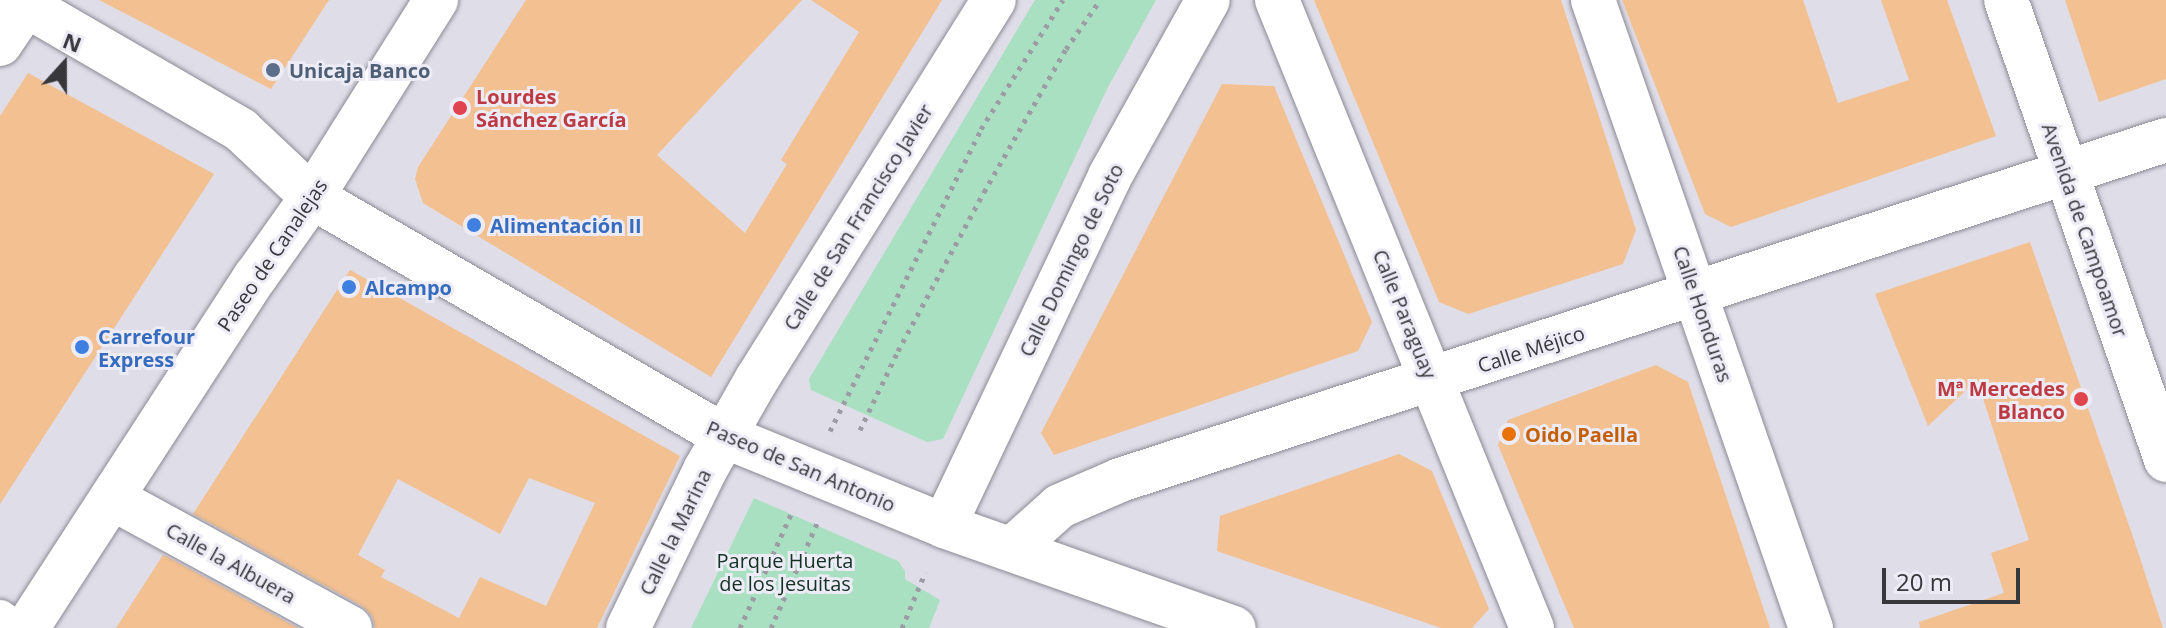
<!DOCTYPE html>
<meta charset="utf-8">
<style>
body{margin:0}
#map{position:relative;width:2166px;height:628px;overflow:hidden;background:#dfdde8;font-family:"Open Sans",sans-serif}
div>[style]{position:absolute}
.green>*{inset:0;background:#a9e0c2}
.building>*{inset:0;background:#f3c091}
.path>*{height:5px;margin-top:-2.5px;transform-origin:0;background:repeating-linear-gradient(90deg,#9d9ca4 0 4px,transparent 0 10px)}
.roads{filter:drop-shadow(0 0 2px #8b8a94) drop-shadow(0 0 2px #8b8a94)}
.pedestrian>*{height:36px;margin:-18px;padding:0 18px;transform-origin:18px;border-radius:18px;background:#fff}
.minor>*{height:44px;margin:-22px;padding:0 22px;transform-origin:22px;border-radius:22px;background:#fff}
.primary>*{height:44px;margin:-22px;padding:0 22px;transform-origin:22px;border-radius:22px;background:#fff}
.trunk>*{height:44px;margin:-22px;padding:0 22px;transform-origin:22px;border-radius:22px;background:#fff}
.dots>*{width:22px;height:22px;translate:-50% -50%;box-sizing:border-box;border:4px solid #ecebf6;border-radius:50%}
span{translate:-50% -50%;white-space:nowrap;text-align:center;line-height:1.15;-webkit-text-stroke:6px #ecebf6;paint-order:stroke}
.service-label{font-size:20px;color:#4e5e75;font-weight:700}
.left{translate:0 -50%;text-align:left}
.health-label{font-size:20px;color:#be3a42;font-weight:700}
.right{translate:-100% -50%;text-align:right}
.street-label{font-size:20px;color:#38383c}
.shop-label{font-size:20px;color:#366cbe;font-weight:700}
.food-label{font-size:20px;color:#c56008;font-weight:700}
.park-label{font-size:20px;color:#143224}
.north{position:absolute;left:24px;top:24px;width:80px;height:80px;-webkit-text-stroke:6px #ecebf6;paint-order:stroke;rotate:21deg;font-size:22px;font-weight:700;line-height:32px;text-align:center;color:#38383c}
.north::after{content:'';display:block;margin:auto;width:28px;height:36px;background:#38383c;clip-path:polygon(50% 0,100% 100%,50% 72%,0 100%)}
.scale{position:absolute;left:1882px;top:568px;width:138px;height:36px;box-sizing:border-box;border:4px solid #38383c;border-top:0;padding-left:10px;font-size:24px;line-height:28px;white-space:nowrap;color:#38383c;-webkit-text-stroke:6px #ecebf6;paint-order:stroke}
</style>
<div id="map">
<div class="green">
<i style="clip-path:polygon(1035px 0,1156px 0,1107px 89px,943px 439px,927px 442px,811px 390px,809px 379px)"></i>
<i style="clip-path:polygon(754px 498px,898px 561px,905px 571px,905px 579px,940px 600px,929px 628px,691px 628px)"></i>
</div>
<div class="building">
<i style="clip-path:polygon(99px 0,329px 0,271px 89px)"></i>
<i style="clip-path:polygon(526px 0,802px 0,657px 155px,745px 233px,787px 164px,781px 160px,859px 32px,811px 0,942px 0,711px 377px,423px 203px,415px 179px,418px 167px)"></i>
<i style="clip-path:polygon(1314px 0,1561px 0,1636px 230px,1623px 264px,1468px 314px,1439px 302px)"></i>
<i style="clip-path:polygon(1622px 0,1803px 0,1838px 103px,1909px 80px,1881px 0,1947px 0,1996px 136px,1731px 227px,1705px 214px)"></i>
<i style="clip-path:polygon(2065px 0,2166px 0,2166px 79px,2099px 102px)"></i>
<i style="clip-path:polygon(28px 73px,214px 174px,0 504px,0 116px)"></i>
<i style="clip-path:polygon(1222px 84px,1274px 86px,1372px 322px,1358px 351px,1054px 455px,1041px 433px)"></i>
<i style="clip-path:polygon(2030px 242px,2132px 534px,2163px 628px,1920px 628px,1919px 622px,2004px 593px,1991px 553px,2029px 540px,1977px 380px,1928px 426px,1875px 294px)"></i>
<i style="clip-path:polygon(evenodd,350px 270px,680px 456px,597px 628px,375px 628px,372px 616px,362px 606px,193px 514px,350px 270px,529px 478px,595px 503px,546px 606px,480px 577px,459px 618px,381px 577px,385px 570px,358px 555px,398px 479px,500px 534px,529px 478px)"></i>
<i style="clip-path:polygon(1656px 365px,1688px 382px,1770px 628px,1574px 628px,1498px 445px,1508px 420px)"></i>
<i style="clip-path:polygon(1399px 454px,1432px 471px,1489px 609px,1472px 628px,1441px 628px,1217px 551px,1220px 516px)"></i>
<i style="clip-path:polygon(163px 555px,166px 556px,298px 628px,116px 628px)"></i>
</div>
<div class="path">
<i style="left:860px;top:430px;width:88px;rotate:-64.3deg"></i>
<i style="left:898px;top:351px;width:181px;rotate:-61.6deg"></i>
<i style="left:984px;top:192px;width:165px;rotate:-60.2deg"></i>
<i style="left:1066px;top:49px;width:60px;rotate:-55.2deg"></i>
<i style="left:830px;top:431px;width:338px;rotate:-63.4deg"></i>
<i style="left:981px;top:129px;width:153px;rotate:-57.6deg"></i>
<i style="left:740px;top:628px;width:127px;rotate:-65.9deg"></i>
<i style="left:771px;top:628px;width:115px;rotate:-66.3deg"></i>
<i style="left:902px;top:628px;width:60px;rotate:-67.3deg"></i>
</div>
<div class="roads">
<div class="pedestrian">
<i style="left:0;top:618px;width:17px;rotate:36deg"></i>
</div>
<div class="minor">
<i style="left:17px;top:0;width:259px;rotate:30.1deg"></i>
<i style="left:241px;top:130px;width:98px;rotate:43.3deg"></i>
<i style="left:1277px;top:0;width:678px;rotate:67.9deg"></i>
<i style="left:1593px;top:0;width:665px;rotate:70.86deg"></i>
<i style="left:2006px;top:0;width:487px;rotate:70.8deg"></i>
<i style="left:0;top:44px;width:45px;rotate:-56deg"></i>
<i style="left:112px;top:498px;width:271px;rotate:28.6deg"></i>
<i style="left:944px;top:526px;width:387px;rotate:-64.6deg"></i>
<i style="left:1110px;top:176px;width:201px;rotate:-60.9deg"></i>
<i style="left:1013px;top:548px;width:63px;rotate:-41.8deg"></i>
<i style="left:1060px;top:506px;width:65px;rotate:-23.4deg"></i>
<i style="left:1120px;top:480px;width:1100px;rotate:-18.01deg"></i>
<i style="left:628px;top:628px;width:176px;rotate:-64deg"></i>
<i style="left:705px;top:470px;width:105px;rotate:-60.3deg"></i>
<i style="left:757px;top:379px;width:447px;rotate:-58deg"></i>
</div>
<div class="primary">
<i style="left:312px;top:197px;width:476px;rotate:30.1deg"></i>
<i style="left:724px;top:436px;width:238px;rotate:22.2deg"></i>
<i style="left:944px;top:526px;width:307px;rotate:19.4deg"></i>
</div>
<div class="trunk">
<i style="left:27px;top:628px;width:420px;rotate:-57deg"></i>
<i style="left:256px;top:276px;width:97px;rotate:-54.7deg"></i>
<i style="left:312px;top:197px;width:233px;rotate:-57.8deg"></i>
</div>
</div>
<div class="dots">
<i style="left:273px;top:70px;background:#5c6f8a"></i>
<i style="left:460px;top:108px;background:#e0444e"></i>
<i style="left:474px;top:225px;background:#3f7fe0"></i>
<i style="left:349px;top:287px;background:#3f7fe0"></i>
<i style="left:82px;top:347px;background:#3f7fe0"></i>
<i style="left:2081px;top:399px;background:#e0444e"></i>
<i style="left:1509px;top:434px;background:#e8710a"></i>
</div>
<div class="service-label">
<span class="left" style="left:289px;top:70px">Unicaja Banco</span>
</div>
<div class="health-label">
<span class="left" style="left:476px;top:108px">Lourdes<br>Sánchez García</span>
<span class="right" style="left:2065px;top:400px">Mª Mercedes<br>Blanco</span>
</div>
<div class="street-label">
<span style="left:858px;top:217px;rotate:-58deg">Calle de San Francisco Javier</span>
<span style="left:2085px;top:230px;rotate:71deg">Avenida de Campoamor</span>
<span style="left:272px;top:255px;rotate:-56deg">Paseo de Canalejas</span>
<span style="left:1071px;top:260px;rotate:-64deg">Calle Domingo de Soto</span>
<span style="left:1405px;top:314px;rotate:68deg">Calle Paraguay</span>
<span style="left:1703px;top:314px;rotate:71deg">Calle Honduras</span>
<span style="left:1531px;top:349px;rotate:-18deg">Calle Méjico</span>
<span style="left:801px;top:466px;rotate:23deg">Paseo de San Antonio</span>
<span style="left:675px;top:532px;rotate:-64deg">Calle la Marina</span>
<span style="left:231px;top:563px;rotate:29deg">Calle la Albuera</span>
</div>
<div class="shop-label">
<span class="left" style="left:490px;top:225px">Alimentación II</span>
<span class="left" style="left:365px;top:287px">Alcampo</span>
<span class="left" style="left:98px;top:348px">Carrefour<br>Express</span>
</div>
<div class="food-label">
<span class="left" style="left:1525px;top:434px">Oido Paella</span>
</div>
<div class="park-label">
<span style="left:785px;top:572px">Parque Huerta<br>de los Jesuitas</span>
</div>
<div class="north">N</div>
<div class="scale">20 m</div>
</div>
